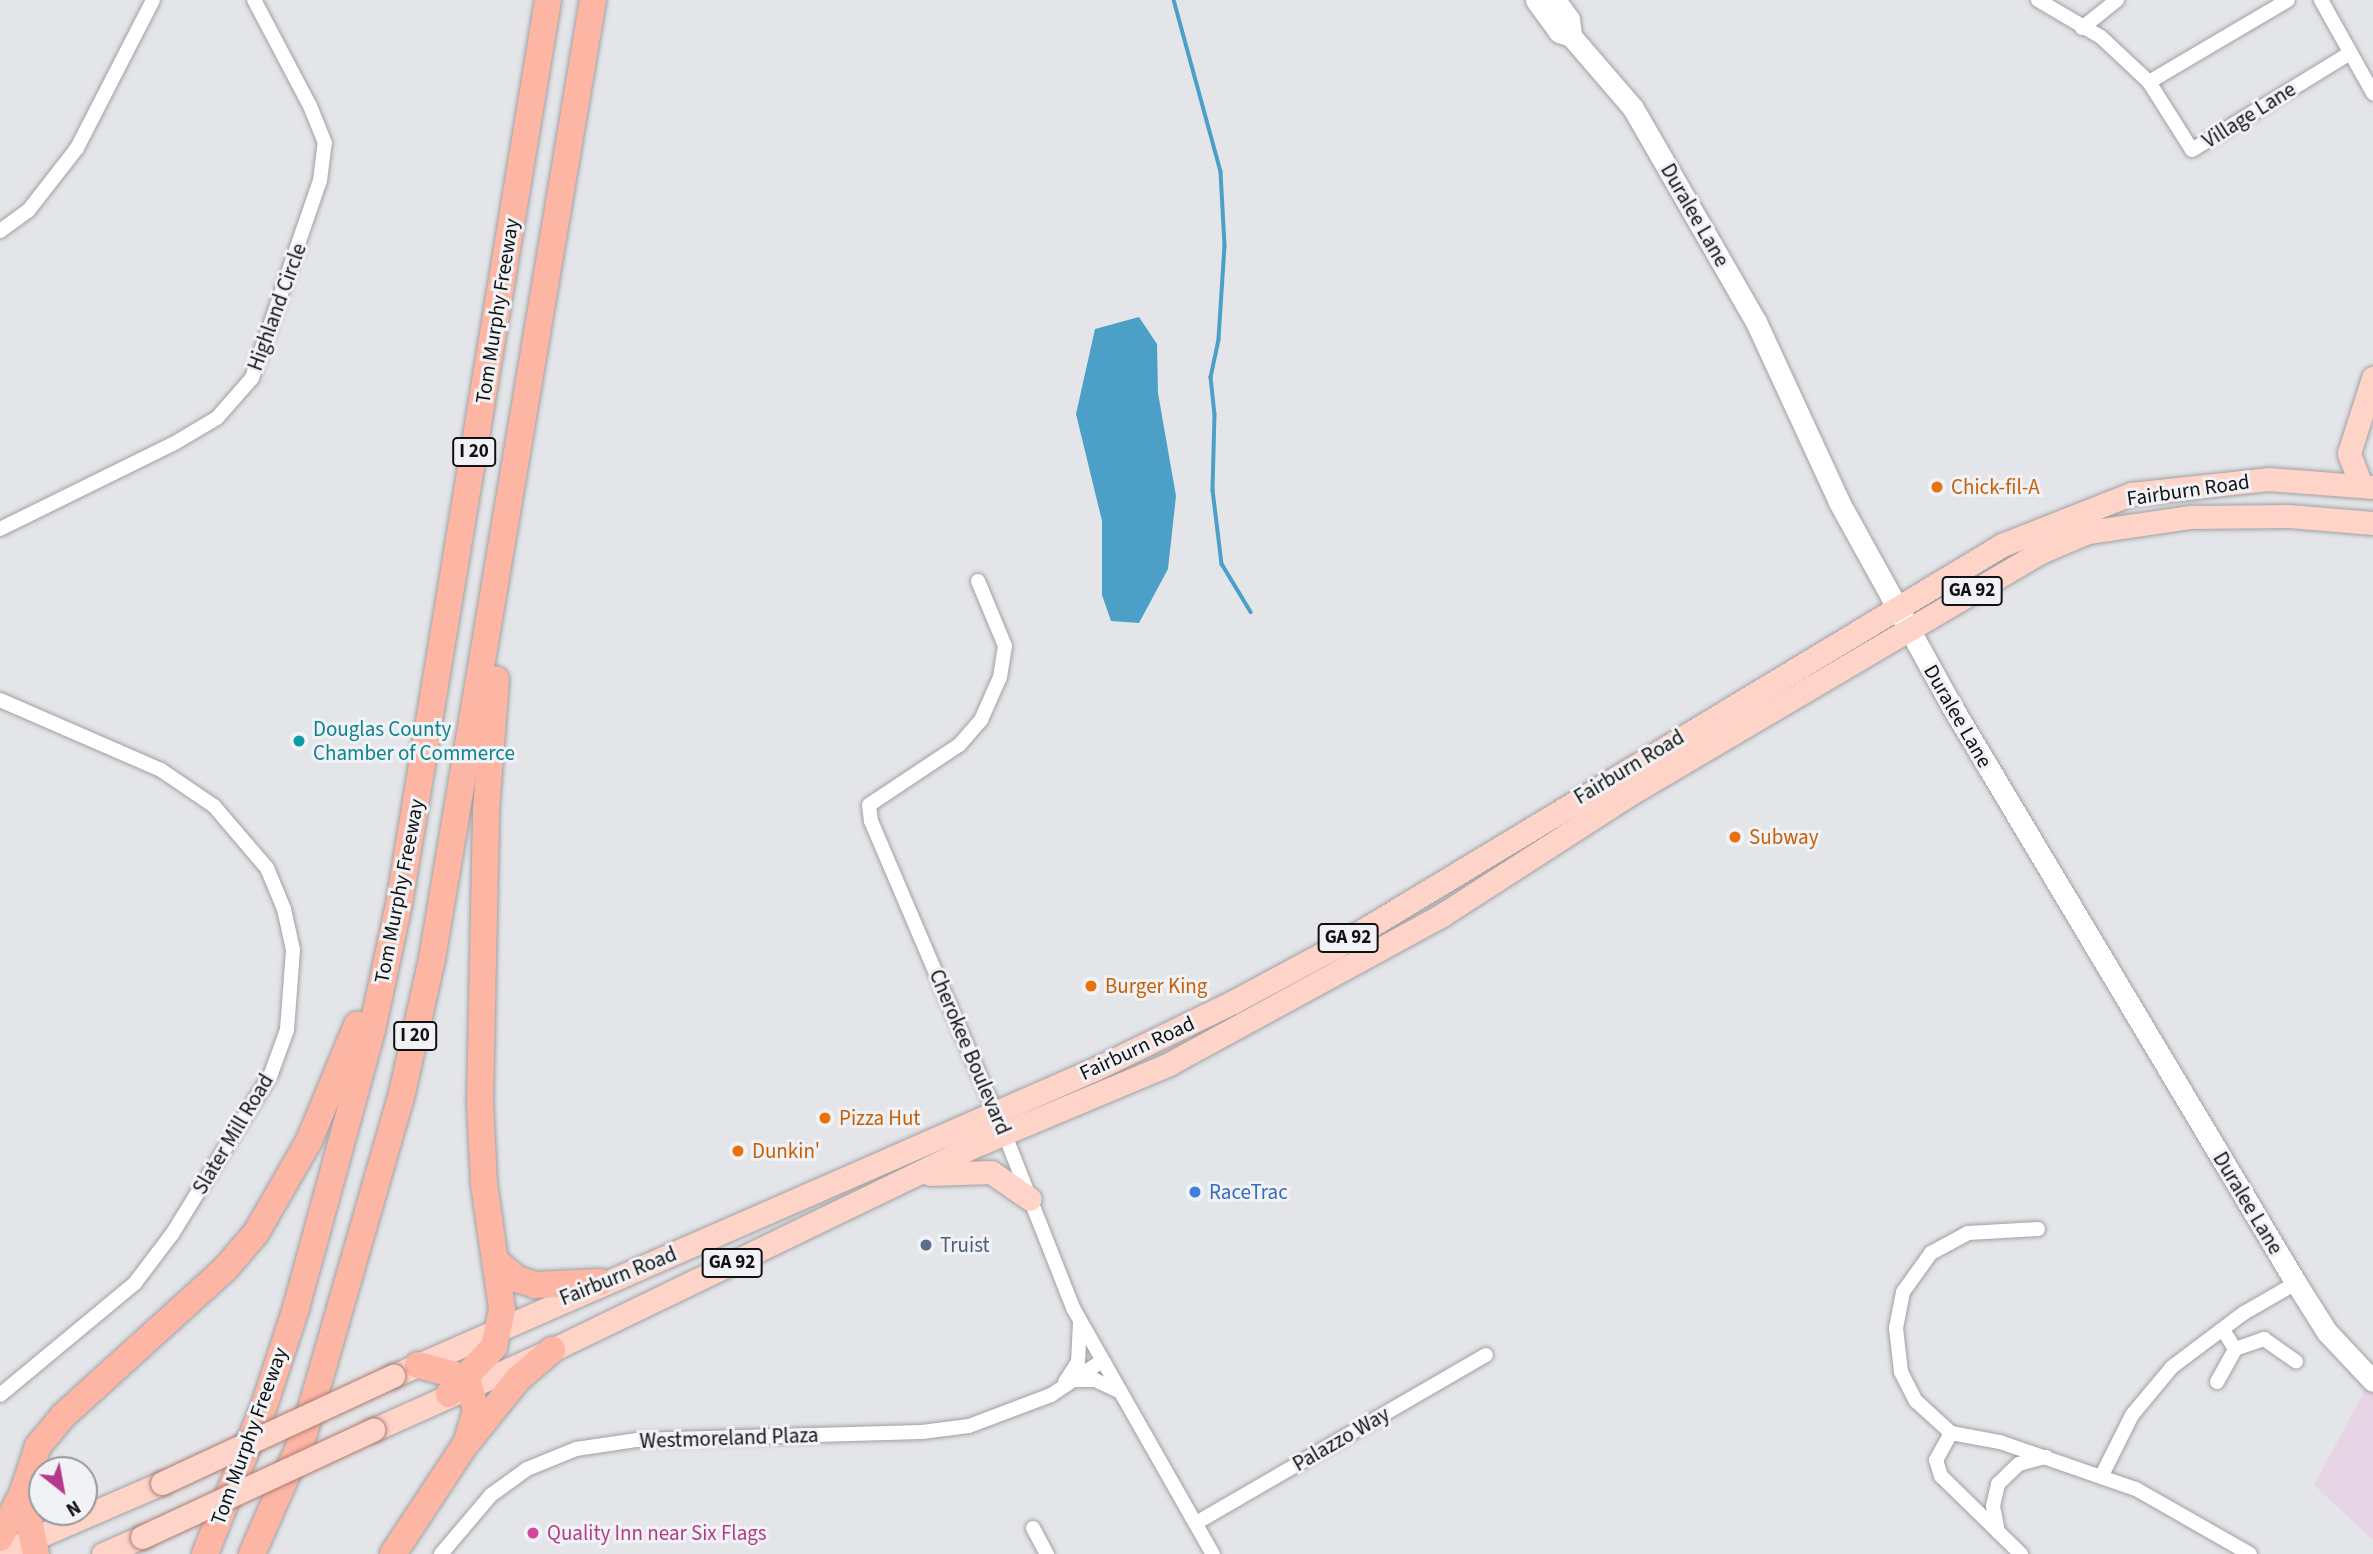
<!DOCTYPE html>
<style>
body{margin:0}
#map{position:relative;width:2373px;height:1554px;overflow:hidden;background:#e4e5e8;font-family:"Source Sans 3",sans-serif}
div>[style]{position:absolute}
.commercial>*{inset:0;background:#e7d4e4}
.water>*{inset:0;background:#4ca0c8}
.stream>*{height:3.5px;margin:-1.75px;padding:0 1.75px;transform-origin:1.75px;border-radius:1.75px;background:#4ca0c8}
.roads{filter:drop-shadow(0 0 2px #a0a1a4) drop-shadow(0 0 2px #a0a1a4)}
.street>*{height:14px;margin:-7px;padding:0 7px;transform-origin:7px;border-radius:7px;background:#fff}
.secondary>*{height:21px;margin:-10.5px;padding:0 10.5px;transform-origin:10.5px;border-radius:10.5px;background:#fff}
.primary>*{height:23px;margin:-11.5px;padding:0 11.5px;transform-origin:11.5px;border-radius:11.5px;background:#fed3c8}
.highway>*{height:26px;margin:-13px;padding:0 13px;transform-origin:13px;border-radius:13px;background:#feb6a4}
.bridges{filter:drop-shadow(0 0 2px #ab7c71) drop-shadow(0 0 2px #ab7c71)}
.primary-bridge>*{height:23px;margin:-11.5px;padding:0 11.5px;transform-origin:11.5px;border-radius:11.5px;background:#fed3c8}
.dots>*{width:19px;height:19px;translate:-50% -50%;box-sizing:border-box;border:4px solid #f1f2f6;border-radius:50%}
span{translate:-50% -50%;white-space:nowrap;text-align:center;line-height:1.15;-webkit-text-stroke:6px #f1f2f6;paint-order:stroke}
.shield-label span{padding:2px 5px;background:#f1f2f6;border:2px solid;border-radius:5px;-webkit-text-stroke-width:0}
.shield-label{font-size:19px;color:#111112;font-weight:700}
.street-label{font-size:21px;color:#111112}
.food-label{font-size:21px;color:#c56008}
.left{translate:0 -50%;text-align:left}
.culture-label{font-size:21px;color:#0d838f}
.shop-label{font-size:21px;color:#366cbe}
.service-label{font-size:21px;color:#4e5e75}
.hotel-label{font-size:21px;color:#b23c85}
.north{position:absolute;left:28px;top:1456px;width:70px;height:70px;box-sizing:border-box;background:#f1f2f6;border:2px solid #97989b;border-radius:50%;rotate:149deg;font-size:19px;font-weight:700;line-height:28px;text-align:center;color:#111112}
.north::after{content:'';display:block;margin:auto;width:24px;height:32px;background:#b63a8b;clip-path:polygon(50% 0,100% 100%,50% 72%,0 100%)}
</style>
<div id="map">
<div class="commercial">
<i style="clip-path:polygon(2370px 1381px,2373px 1383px,2373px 1540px,2314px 1485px)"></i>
</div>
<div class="water">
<i style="clip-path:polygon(1139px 317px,1157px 344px,1158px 393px,1176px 496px,1168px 569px,1139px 623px,1111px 621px,1102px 595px,1102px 521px,1076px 414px,1095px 329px)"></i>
</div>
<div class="stream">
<i style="left:1174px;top:0;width:178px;rotate:74.7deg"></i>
<i style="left:1221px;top:172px;width:74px;rotate:86.9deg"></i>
<i style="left:1225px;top:246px;width:94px;rotate:93.7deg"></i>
<i style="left:1219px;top:340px;width:38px;rotate:102deg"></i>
<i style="left:1211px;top:377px;width:37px;rotate:84deg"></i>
<i style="left:1215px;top:414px;width:76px;rotate:91.5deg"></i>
<i style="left:1213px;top:490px;width:75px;rotate:83.1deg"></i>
<i style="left:1222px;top:564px;width:56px;rotate:58.9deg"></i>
</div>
<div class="roads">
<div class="street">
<i style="left:2038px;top:0;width:73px;rotate:30.4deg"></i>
<i style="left:2101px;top:37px;width:66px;rotate:43.2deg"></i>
<i style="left:2149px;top:82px;width:80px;rotate:57.7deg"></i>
<i style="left:2192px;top:150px;width:185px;rotate:-31.5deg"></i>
<i style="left:2321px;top:0;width:107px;rotate:60.8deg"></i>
<i style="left:2082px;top:28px;width:45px;rotate:-38.7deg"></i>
<i style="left:2149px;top:82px;width:161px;rotate:-30.5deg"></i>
<i style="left:0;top:231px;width:34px;rotate:-36deg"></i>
<i style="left:28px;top:211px;width:80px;rotate:-52.1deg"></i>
<i style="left:77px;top:148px;width:166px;rotate:-62.8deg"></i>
<i style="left:0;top:529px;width:193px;rotate:-26.2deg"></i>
<i style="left:173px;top:444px;width:51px;rotate:-30.6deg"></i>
<i style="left:217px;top:418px;width:53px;rotate:-48.8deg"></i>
<i style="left:252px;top:378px;width:208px;rotate:-71deg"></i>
<i style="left:320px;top:181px;width:38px;rotate:-83deg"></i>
<i style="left:325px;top:143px;width:40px;rotate:-112deg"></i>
<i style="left:310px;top:106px;width:120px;rotate:-117.8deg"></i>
<i style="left:978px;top:581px;width:70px;rotate:67.4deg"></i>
<i style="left:1005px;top:646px;width:31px;rotate:99deg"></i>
<i style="left:1000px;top:677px;width:47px;rotate:113.8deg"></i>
<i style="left:981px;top:720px;width:33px;rotate:131deg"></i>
<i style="left:959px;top:745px;width:108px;rotate:146.3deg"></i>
<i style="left:869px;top:805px;width:16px;rotate:83deg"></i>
<i style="left:871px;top:821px;width:341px;rotate:66.9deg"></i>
<i style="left:1005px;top:1135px;width:186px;rotate:68.5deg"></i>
<i style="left:1073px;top:1308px;width:283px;rotate:60.4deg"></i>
<i style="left:0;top:700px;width:176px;rotate:23.5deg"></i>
<i style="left:161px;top:770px;width:64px;rotate:34.2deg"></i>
<i style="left:214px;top:806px;width:82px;rotate:49.5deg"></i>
<i style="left:267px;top:868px;width:44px;rotate:67.5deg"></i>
<i style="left:284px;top:909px;width:42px;rotate:77.6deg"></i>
<i style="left:293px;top:950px;width:80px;rotate:94.3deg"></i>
<i style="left:287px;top:1030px;width:47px;rotate:110deg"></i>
<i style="left:271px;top:1074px;width:188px;rotate:121.7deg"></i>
<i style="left:172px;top:1234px;width:61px;rotate:127.1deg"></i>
<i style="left:135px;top:1283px;width:175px;rotate:140.3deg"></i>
<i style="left:2038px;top:1229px;width:70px;rotate:176.7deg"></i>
<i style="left:1968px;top:1233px;width:42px;rotate:151.6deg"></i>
<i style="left:1931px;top:1253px;width:48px;rotate:125.7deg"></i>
<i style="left:1903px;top:1292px;width:37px;rotate:101deg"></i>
<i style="left:1896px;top:1328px;width:44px;rotate:83.5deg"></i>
<i style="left:1901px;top:1372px;width:33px;rotate:63deg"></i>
<i style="left:1916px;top:1401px;width:47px;rotate:42.4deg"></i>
<i style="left:1951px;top:1433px;width:50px;rotate:10.4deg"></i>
<i style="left:2000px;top:1442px;width:144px;rotate:19.1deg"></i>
<i style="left:2136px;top:1489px;width:131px;rotate:29.7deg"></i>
<i style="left:2235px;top:1349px;width:31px;rotate:-19deg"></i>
<i style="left:2264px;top:1339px;width:39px;rotate:35deg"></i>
<i style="left:1075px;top:1380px;width:20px"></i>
<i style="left:1095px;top:1380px;width:26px;rotate:25deg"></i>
<i style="left:1065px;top:1382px;width:24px;rotate:-57deg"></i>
<i style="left:1078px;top:1362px;width:40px;rotate:-87.1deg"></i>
<i style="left:2217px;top:1382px;width:38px;rotate:-61deg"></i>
<i style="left:2235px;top:1349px;width:22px;rotate:-122deg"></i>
<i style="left:1951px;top:1433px;width:31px;rotate:119deg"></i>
<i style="left:1936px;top:1460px;width:17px;rotate:73deg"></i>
<i style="left:1941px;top:1476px;width:112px;rotate:44.3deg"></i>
<i style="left:2102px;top:1475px;width:67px;rotate:-63.4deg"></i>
<i style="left:2132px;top:1415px;width:62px;rotate:-50.2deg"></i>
<i style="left:2172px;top:1367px;width:90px;rotate:-36.9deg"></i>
<i style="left:2244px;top:1313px;width:60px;rotate:-30deg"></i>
<i style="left:1196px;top:1523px;width:335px;rotate:-30.1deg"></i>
<i style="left:1033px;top:1528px;width:30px;rotate:62deg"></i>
<i style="left:1998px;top:1532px;width:26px;rotate:-101deg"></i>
<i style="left:1993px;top:1506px;width:23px;rotate:-77deg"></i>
<i style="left:1998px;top:1484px;width:29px;rotate:-44deg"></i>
<i style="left:2019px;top:1464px;width:28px;rotate:-15deg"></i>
<i style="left:441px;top:1554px;width:77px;rotate:-49.7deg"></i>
<i style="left:491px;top:1495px;width:44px;rotate:-35.8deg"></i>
<i style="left:527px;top:1469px;width:53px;rotate:-22.2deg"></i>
<i style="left:576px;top:1449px;width:62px;rotate:-8.4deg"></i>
<i style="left:637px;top:1440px;width:285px;rotate:-1.6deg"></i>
<i style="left:922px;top:1432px;width:47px;rotate:-7.3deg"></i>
<i style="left:969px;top:1426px;width:88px;rotate:-20.7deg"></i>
<i style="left:1051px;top:1395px;width:61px;rotate:-33.7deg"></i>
</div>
<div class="secondary">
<i style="left:1536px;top:0;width:39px;rotate:54deg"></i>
<i style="left:1559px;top:32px;width:13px;rotate:18deg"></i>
<i style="left:1571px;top:36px;width:95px;rotate:49.3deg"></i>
<i style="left:1633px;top:108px;width:247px;rotate:60.1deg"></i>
<i style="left:1756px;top:322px;width:198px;rotate:65.2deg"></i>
<i style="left:1839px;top:502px;width:232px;rotate:61.1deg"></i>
<i style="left:1951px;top:705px;width:673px;rotate:59.17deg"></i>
<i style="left:2296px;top:1283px;width:58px;rotate:57.7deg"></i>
<i style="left:2327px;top:1332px;width:67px;rotate:46.8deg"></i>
<i style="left:1555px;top:0;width:24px;rotate:54deg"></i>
<i style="left:1569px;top:19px;width:17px;rotate:83deg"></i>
</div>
<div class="primary">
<i style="left:2361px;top:485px;width:34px;rotate:-111deg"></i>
<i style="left:2349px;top:453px;width:79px;rotate:-72.3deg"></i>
<i style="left:930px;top:1174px;width:61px;rotate:-1.9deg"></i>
<i style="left:991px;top:1172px;width:47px;rotate:34.7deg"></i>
<i style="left:393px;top:1376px;width:766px;rotate:-23.62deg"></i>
<i style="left:1095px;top:1069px;width:153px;rotate:-25.9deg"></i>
<i style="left:1233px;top:1002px;width:118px;rotate:-28.3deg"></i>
<i style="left:1337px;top:946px;width:777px;rotate:-31.09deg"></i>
<i style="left:2002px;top:545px;width:139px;rotate:-21.6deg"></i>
<i style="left:2131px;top:494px;width:138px;rotate:-6.2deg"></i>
<i style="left:2268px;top:479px;width:105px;rotate:4.4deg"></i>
<i style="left:373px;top:1430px;width:196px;rotate:-24.1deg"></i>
<i style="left:552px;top:1350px;width:466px;rotate:-25.8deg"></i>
<i style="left:972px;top:1147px;width:214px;rotate:-22.8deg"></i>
<i style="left:1169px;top:1064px;width:311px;rotate:-28.6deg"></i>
<i style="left:1442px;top:915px;width:221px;rotate:-32.8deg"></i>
<i style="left:1628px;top:795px;width:479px;rotate:-30.5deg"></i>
<i style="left:2041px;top:552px;width:51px;rotate:-23.1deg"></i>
<i style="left:2088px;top:532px;width:104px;rotate:-8.3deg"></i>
<i style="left:2191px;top:517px;width:98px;rotate:-0.6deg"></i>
<i style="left:2289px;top:516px;width:84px;rotate:4.8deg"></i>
<i style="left:0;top:1553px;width:176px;rotate:-23.4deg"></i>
<i style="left:103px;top:1554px;width:43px;rotate:-23.6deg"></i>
</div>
<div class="highway">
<i style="left:496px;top:1261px;width:28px;rotate:41deg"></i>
<i style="left:517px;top:1279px;width:19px;rotate:18deg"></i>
<i style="left:535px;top:1285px;width:65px;rotate:-2.6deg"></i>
<i style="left:418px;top:1365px;width:39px;rotate:15deg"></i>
<i style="left:456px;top:1375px;width:17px;rotate:40deg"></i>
<i style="left:469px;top:1386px;width:26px;rotate:74deg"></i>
<i style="left:476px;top:1411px;width:27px;rotate:107deg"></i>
<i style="left:449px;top:1394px;width:65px;rotate:-46.2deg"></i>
<i style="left:494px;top:1347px;width:39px;rotate:-78deg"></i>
<i style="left:502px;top:1309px;width:126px;rotate:-98.2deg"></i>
<i style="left:484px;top:1184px;width:81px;rotate:-92.8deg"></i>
<i style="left:480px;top:1103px;width:293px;rotate:-88.8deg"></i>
<i style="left:486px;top:810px;width:131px;rotate:-85.6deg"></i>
<i style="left:0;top:1538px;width:51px;rotate:-63.4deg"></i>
<i style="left:36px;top:1554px;width:63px;rotate:-101.8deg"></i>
<i style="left:23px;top:1492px;width:48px;rotate:-71.9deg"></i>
<i style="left:38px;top:1446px;width:39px;rotate:-50deg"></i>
<i style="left:63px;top:1416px;width:220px;rotate:-42.2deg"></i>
<i style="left:226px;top:1268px;width:46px;rotate:-49.4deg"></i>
<i style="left:256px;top:1233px;width:106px;rotate:-60.1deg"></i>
<i style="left:309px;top:1141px;width:126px;rotate:-67.5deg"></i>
<i style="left:205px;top:1554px;width:159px;rotate:-68.3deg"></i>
<i style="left:264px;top:1406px;width:103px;rotate:-71.9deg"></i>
<i style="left:296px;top:1308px;width:288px;rotate:-74.7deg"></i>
<i style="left:372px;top:1030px;width:129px;rotate:-77.9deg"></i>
<i style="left:399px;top:904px;width:916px;rotate:-80.64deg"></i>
<i style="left:252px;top:1554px;width:124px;rotate:-66.3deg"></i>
<i style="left:302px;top:1440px;width:361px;rotate:-73.9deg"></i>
<i style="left:402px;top:1093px;width:137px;rotate:-77.4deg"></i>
<i style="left:432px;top:959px;width:972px;rotate:-80.47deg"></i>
<i style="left:393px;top:1554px;width:131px;rotate:-56.6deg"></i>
<i style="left:465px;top:1445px;width:85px;rotate:-51.2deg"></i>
<i style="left:518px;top:1379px;width:45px;rotate:-40.5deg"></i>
</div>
</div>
<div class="bridges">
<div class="primary-bridge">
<i style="left:162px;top:1483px;width:255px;rotate:-24.9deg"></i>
<i style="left:142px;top:1537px;width:255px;rotate:-24.9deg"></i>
</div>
</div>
<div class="dots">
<i style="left:1937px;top:487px;background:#e8710a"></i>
<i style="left:299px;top:741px;background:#0f9aa8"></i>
<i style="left:1735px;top:837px;background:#e8710a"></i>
<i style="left:1091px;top:986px;background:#e8710a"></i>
<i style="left:825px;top:1118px;background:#e8710a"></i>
<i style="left:738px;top:1151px;background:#e8710a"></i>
<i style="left:1195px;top:1192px;background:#3f7fe0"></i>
<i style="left:926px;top:1245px;background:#5c6f8a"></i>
<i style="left:533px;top:1533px;background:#d1479c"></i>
</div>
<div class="shield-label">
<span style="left:474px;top:452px">I 20</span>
<span style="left:1972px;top:591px">GA 92</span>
<span style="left:1348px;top:938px">GA 92</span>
<span style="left:415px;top:1036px">I 20</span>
<span style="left:732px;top:1263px">GA 92</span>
</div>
<div class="street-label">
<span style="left:2249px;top:115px;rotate:-32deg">Village Lane</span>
<span style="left:1695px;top:215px;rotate:60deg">Duralee Lane</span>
<span style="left:277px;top:307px;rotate:-70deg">Highland Circle</span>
<span style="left:497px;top:311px;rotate:-81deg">Tom Murphy Freeway</span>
<span style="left:2188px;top:490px;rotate:-8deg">Fairburn Road</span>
<span style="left:1958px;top:716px;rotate:60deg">Duralee Lane</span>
<span style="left:1629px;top:767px;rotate:-31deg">Fairburn Road</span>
<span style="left:399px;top:891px;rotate:-79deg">Tom Murphy Freeway</span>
<span style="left:1137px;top:1048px;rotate:-25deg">Fairburn Road</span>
<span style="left:970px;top:1052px;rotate:67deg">Cherokee Boulevard</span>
<span style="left:233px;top:1134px;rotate:-59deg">Slater Mill Road</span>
<span style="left:2248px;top:1203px;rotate:59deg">Duralee Lane</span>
<span style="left:618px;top:1276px;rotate:-22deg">Fairburn Road</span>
<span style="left:249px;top:1436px;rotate:-70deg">Tom Murphy Freeway</span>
<span style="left:729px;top:1438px;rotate:-2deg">Westmoreland Plaza</span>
<span style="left:1341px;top:1439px;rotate:-30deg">Palazzo Way</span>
</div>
<div class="food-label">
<span class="left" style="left:1951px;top:487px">Chick-fil-A</span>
<span class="left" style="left:1749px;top:837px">Subway</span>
<span class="left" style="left:1105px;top:986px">Burger King</span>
<span class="left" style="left:839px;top:1118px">Pizza Hut</span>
<span class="left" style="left:752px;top:1151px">Dunkin'</span>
</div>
<div class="culture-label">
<span class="left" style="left:313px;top:741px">Douglas County<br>Chamber of Commerce</span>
</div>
<div class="shop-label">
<span class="left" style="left:1209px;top:1192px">RaceTrac</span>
</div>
<div class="service-label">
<span class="left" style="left:940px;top:1245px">Truist</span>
</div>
<div class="hotel-label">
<span class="left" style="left:547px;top:1533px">Quality Inn near Six Flags</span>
</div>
<div class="north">N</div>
</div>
